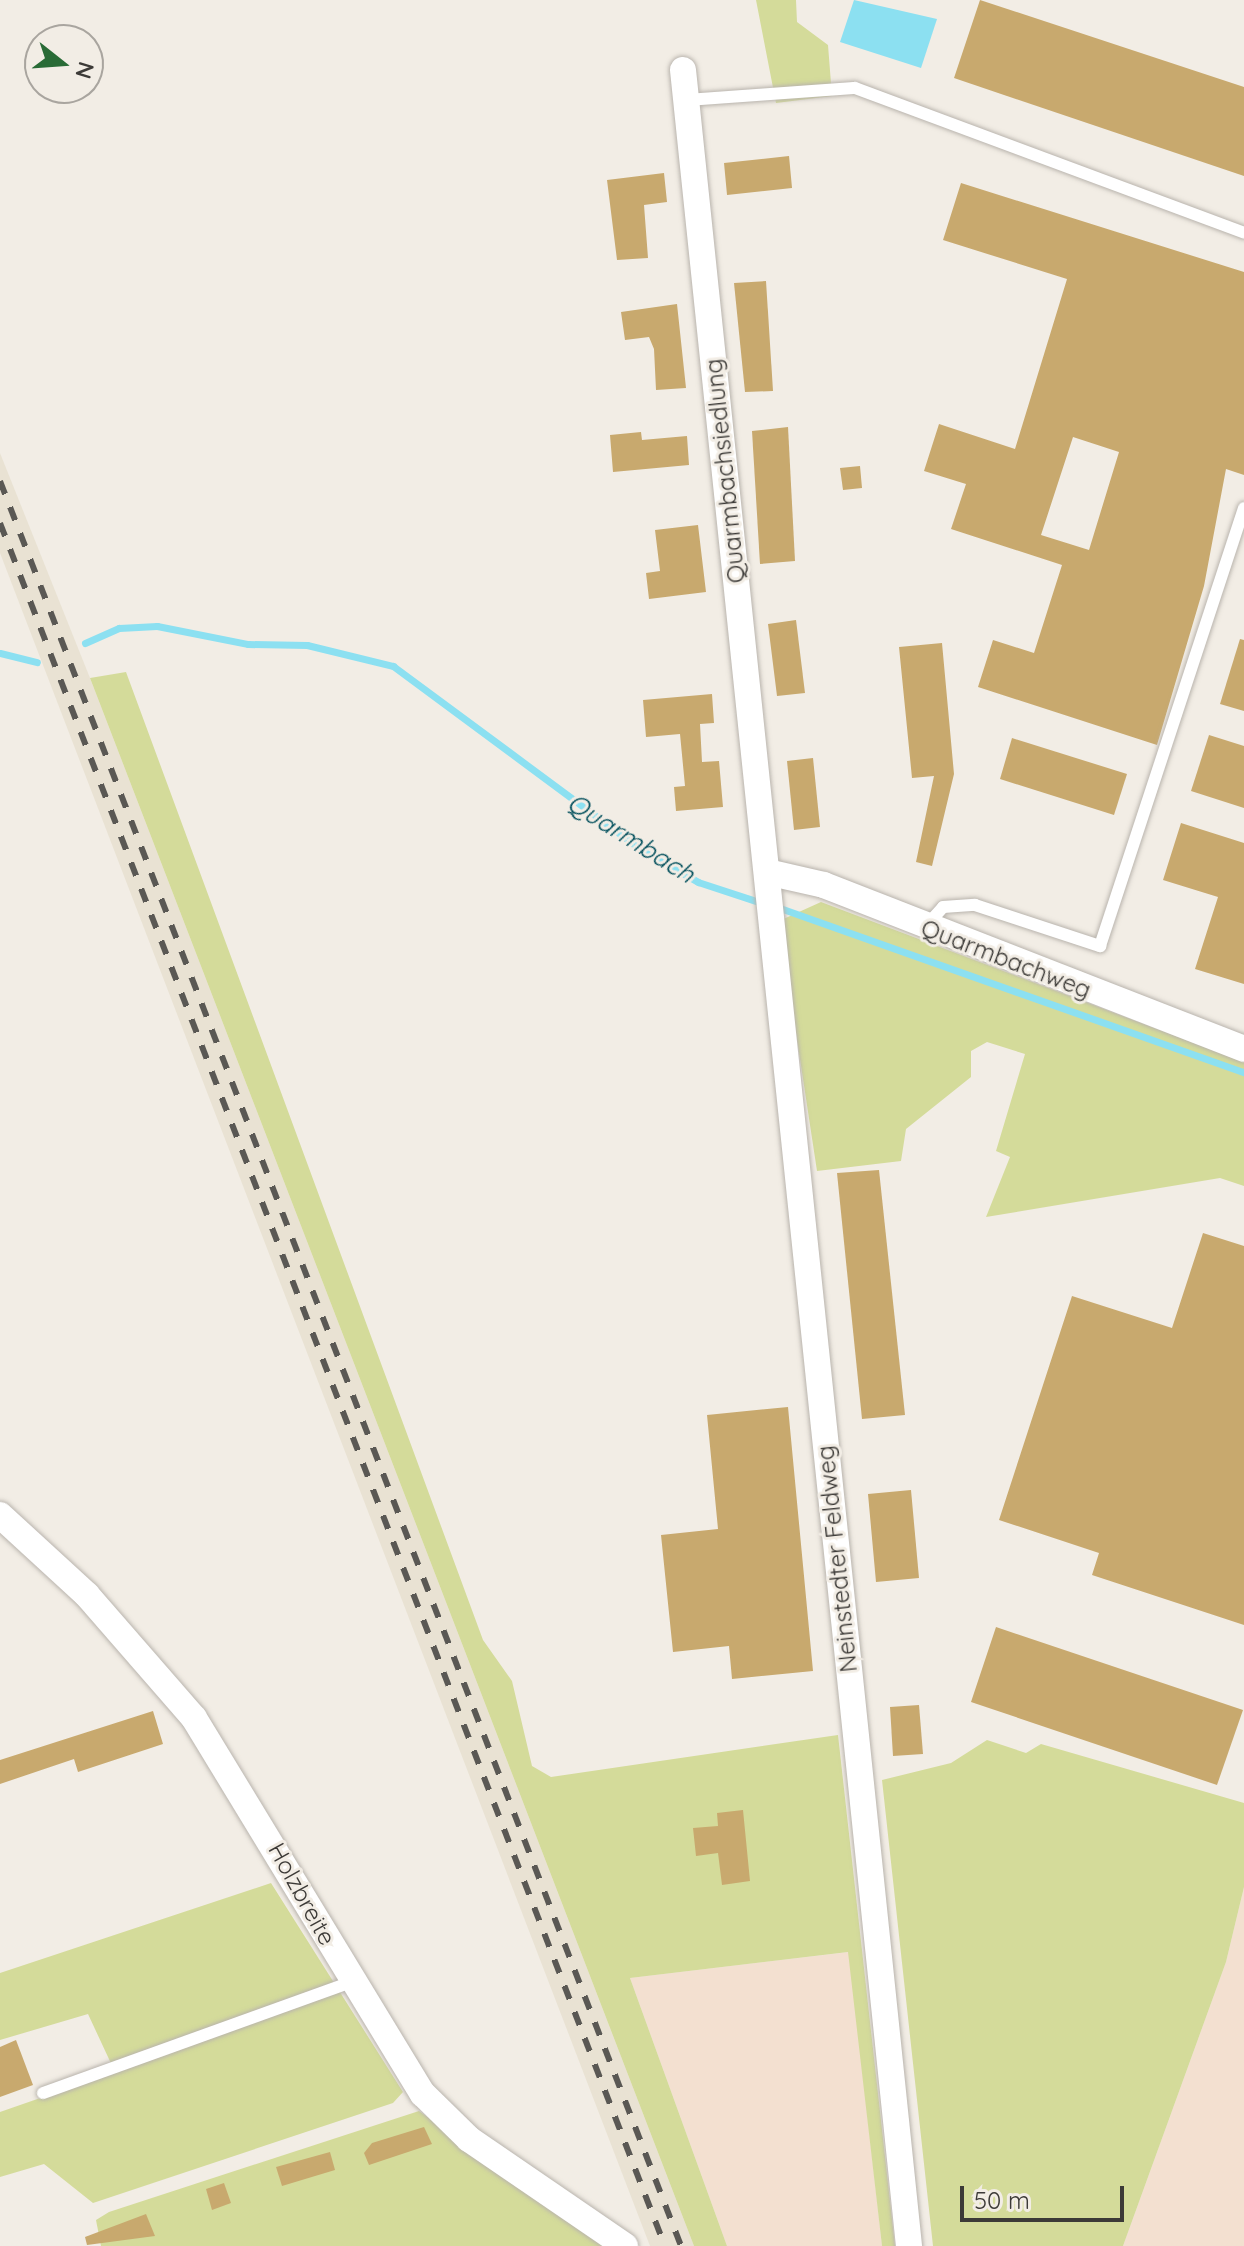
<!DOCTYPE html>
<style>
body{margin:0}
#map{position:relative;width:1244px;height:2246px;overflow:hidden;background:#f2ede5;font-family:Quicksand,sans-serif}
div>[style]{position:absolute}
.built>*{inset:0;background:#e9e2d3}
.industrial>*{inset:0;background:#f3e0d0}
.green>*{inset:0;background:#d4db9a}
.water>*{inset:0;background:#8ce0f1}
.stream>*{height:7px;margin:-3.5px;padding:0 3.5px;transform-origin:3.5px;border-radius:3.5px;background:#8ce0f1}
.building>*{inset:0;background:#c8a96e}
.roads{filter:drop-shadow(0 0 2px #b9b4ad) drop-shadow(0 0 2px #b9b4ad)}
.lane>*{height:12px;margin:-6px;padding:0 6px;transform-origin:6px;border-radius:6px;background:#fff}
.street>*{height:26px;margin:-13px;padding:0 13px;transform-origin:13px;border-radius:13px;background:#fff}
.rail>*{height:6px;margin-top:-3px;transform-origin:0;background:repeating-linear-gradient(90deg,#5a5854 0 14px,transparent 0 28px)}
span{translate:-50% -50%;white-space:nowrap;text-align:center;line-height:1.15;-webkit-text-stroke:6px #f2ede5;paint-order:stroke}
.street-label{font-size:24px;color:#3c3a37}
.water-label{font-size:26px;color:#004e5b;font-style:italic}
.north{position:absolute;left:24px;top:24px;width:80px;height:80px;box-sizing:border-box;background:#f2ede5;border:2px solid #a9a59f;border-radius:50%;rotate:107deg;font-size:22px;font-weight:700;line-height:32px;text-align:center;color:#3c3a37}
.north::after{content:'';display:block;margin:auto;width:28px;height:36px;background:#296b36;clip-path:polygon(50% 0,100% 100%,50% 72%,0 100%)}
.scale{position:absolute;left:960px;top:2186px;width:164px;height:36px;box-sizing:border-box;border:4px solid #3c3a37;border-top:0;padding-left:10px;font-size:24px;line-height:28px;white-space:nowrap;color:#3c3a37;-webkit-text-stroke:6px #f2ede5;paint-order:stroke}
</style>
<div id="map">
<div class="built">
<i style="clip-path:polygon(0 453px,90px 678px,694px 2246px,650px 2246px,0 553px)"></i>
</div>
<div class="industrial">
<i style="clip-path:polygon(1244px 1887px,1244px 2246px,1123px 2246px,1226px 1962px)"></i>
<i style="clip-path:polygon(849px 1952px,882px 2246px,727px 2246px,630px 1978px)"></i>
</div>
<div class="green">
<i style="clip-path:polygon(756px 0,796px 0,797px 22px,828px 45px,832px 96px,776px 103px)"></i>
<i style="clip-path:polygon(126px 672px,483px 1640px,512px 1681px,532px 1766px,551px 1777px,838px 1735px,895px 2246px,882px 2246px,848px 1952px,630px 1978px,727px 2246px,694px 2246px,90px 678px)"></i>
<i style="clip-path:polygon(821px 902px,1244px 1062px,1244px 1186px,1220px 1178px,986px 1217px,1010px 1157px,996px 1151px,1025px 1054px,987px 1042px,971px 1051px,971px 1077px,906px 1129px,901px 1161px,817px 1171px,779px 921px)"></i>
<i style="clip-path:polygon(987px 1740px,1026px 1753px,1041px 1744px,1244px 1803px,1244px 1887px,1226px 1962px,1123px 2246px,933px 2246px,882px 1780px,951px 1763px)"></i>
<i style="clip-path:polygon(271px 1883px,403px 2092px,393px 2103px,93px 2203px,44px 2164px,0 2177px,0 2112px,115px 2072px,88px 2014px,0 2040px,0 1973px)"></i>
<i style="clip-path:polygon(419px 2111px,607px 2246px,101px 2246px,96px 2220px,109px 2212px)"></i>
</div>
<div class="water">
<i style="clip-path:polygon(854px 0,937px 19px,921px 68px,840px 42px)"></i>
</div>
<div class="stream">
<i style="left:85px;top:643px;width:37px;rotate:-24deg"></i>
<i style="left:119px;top:628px;width:38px;rotate:-3deg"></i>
<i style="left:157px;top:626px;width:93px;rotate:11.2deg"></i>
<i style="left:248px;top:644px;width:59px;rotate:1deg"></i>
<i style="left:307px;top:645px;width:89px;rotate:13.7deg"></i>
<i style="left:393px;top:666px;width:315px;rotate:36.5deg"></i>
<i style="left:646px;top:853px;width:60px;rotate:29.1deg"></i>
<i style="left:698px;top:882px;width:71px;rotate:18.2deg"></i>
<i style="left:0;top:653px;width:38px;rotate:14deg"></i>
<i style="left:777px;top:907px;width:495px;rotate:19.5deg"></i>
</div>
<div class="building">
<i style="clip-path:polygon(980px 0,1244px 87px,1244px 176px,954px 78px)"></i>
<i style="clip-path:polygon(789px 156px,792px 188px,727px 195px,724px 163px)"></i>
<i style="clip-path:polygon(664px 173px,667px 202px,644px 205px,648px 258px,617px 260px,607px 180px)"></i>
<i style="clip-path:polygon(evenodd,961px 183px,1244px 272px,1244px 475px,1226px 469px,1204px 586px,1157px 745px,978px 687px,993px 640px,1034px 653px,1062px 565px,951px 529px,966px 484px,924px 471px,939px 424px,1015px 449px,1067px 279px,943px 240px,961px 183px,1073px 437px,1119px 452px,1089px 550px,1041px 535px,1073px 437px)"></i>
<i style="clip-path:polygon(766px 281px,773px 391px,745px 392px,734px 283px)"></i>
<i style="clip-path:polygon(677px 304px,686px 388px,656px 390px,654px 349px,649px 337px,625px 340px,621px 312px)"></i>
<i style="clip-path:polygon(788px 427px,795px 561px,760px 564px,752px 431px)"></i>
<i style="clip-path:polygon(641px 432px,642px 440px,687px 436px,689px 465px,613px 472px,610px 435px)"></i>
<i style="clip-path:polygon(860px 466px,862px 488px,843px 490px,840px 468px)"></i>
<i style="clip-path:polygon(698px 525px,706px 592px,649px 599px,646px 573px,660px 571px,655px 530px)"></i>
<i style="clip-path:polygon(796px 620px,805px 693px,777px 696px,768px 624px)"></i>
<i style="clip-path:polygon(1240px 639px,1244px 640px,1244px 711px,1220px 704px)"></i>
<i style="clip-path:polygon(942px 643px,954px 774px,932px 866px,916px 862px,934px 776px,912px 778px,899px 647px)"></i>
<i style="clip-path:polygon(712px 694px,714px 723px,700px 724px,702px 762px,719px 761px,723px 807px,676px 811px,674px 787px,685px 786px,680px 734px,646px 737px,643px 700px)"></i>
<i style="clip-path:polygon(1209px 735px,1244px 746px,1244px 808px,1191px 791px)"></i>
<i style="clip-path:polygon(1012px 738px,1127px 774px,1114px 815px,1000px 779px)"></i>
<i style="clip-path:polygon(813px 758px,820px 827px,794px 830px,787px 761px)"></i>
<i style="clip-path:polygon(1181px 823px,1244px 843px,1244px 984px,1195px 969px,1218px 897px,1163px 880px)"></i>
<i style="clip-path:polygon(879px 1170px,905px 1415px,862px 1419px,837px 1173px)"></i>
<i style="clip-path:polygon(1203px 1233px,1244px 1246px,1244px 1625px,1092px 1575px,1099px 1553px,999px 1520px,1072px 1296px,1172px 1328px)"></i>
<i style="clip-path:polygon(788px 1407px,813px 1671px,732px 1679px,729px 1646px,673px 1652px,661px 1535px,718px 1529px,707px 1415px)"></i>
<i style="clip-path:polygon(911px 1490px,919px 1578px,876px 1582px,868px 1494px)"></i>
<i style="clip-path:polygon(996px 1627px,1243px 1710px,1217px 1785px,971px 1702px)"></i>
<i style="clip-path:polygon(919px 1705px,923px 1754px,893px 1756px,890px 1707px)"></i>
<i style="clip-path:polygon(153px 1711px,163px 1744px,78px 1772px,74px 1759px,0 1784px,0 1760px)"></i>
<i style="clip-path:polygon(743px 1810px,750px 1881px,722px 1885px,718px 1853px,696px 1856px,693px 1828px,718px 1826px,717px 1813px)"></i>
<i style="clip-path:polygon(16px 2040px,33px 2085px,0 2097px,0 2047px)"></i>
<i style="clip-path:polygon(424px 2127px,432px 2144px,369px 2165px,364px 2153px,372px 2143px)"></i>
<i style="clip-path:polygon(330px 2152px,335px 2170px,282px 2186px,276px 2167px)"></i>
<i style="clip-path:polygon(224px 2183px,231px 2203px,212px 2210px,206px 2189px)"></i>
<i style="clip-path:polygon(146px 2214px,155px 2236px,87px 2245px,85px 2237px)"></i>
</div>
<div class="roads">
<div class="lane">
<i style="left:686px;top:100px;width:169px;rotate:-4.1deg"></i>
<i style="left:855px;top:88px;width:415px;rotate:20.4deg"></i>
<i style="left:926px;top:926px;width:25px;rotate:-48deg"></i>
<i style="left:943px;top:907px;width:32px;rotate:-4deg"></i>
<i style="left:975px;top:905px;width:132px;rotate:18.2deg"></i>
<i style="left:1100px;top:946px;width:461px;rotate:-71.8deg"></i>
<i style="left:43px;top:2093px;width:328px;rotate:-19.8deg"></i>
</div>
<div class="street">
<i style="left:683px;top:70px;width:2188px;rotate:84.07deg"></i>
<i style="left:767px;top:872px;width:58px;rotate:12.8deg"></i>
<i style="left:824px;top:885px;width:451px;rotate:21.3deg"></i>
<i style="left:0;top:1515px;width:118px;rotate:42.6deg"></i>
<i style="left:87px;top:1595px;width:163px;rotate:49deg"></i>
<i style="left:194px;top:1718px;width:440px;rotate:58.7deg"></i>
<i style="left:423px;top:2094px;width:64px;rotate:44.4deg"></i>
<i style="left:469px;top:2139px;width:189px;rotate:34.4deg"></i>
</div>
</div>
<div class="rail">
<i style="left:0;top:481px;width:1892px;rotate:68.9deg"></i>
<i style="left:0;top:523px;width:1847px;rotate:68.9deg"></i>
</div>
<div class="street-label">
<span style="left:725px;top:471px;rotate:-96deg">Quarmbachsiedlung</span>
<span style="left:1006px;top:959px;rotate:21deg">Quarmbachweg</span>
<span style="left:837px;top:1559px;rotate:-96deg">Neinstedter Feldweg</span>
<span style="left:302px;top:1894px;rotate:61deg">Holzbreite</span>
</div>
<div class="water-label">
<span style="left:631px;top:838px;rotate:32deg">Quarmbach</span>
</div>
<div class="north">N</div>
<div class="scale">50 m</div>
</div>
